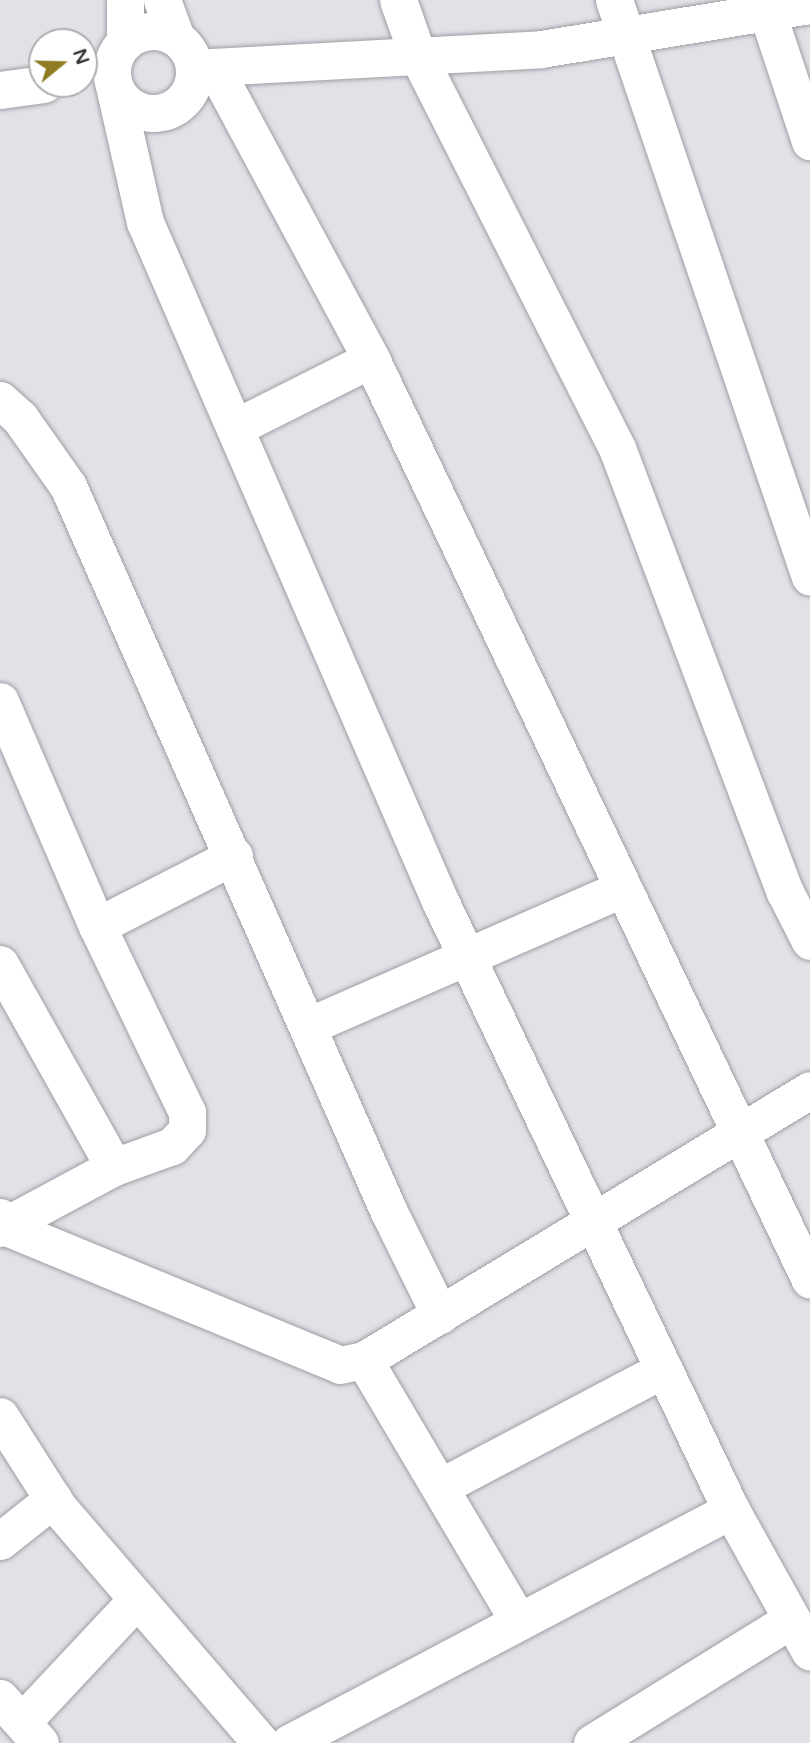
<!DOCTYPE html>
<style>
body{margin:0}
#map{position:relative;width:810px;height:1743px;overflow:hidden;background:#e1e1e7;font-family:"Varela Round",sans-serif}
div>[style]{position:absolute}
.roads{filter:drop-shadow(0 0 2px #9e9ea5) drop-shadow(0 0 2px #9e9ea5)}
.minor>*{height:37px;margin:-18.5px;padding:0 18.5px;transform-origin:18.5px;border-radius:18.5px;background:#fff}
.minor>.ring{margin:-18.5px;padding:0;box-sizing:content-box;background:none;border:37px solid #fff;border-radius:50%}
span{translate:-50% -50%;white-space:nowrap;text-align:center;line-height:1.15;-webkit-text-stroke:5px #fff;paint-order:stroke}
.north{position:absolute;left:28px;top:28px;width:70px;height:70px;box-sizing:border-box;background:#fff;border:2px solid #afafb1;border-radius:50%;rotate:71deg;font-size:19px;font-weight:700;line-height:28px;text-align:center;color:#38383b}
.north::after{content:'';display:block;margin:auto;width:24px;height:32px;background:#8e7c21;clip-path:polygon(50% 0,100% 100%,50% 72%,0 100%)}
</style>
<div id="map">
<div class="roads">
<div class="minor">
<i style="left:162px;top:0;width:40px;rotate:69.8deg"></i>
<i style="left:398px;top:0;width:57px;rotate:70.6deg"></i>
<i style="left:417px;top:54px;width:442px;rotate:63.1deg"></i>
<i style="left:617px;top:448px;width:475px;rotate:69.3deg"></i>
<i style="left:785px;top:892px;width:55px;rotate:63deg"></i>
<i style="left:614px;top:0;width:609px;rotate:71.24deg"></i>
<i style="left:763px;top:0;width:149px;rotate:71.6deg"></i>
<i class="ring" style="left:112px;top:31px;width:45px;height:45px"></i>
<i style="left:125px;top:42px;width:42px;rotate:-90deg"></i>
<i style="left:214px;top:67px;width:332px;rotate:61.7deg"></i>
<i style="left:371px;top:359px;width:1020px;rotate:64.51deg"></i>
<i style="left:194px;top:68px;width:348px;rotate:-3.1deg"></i>
<i style="left:541px;top:49px;width:273px;rotate:-9.3deg"></i>
<i style="left:112px;top:77px;width:149px;rotate:77.2deg"></i>
<i style="left:145px;top:222px;width:740px;rotate:66.52deg"></i>
<i style="left:440px;top:901px;width:675px;rotate:64.46deg"></i>
<i style="left:731px;top:1510px;width:162px;rotate:60.9deg"></i>
<i style="left:0;top:90px;width:44px;rotate:-7.8deg"></i>
<i style="left:0;top:400px;width:27px;rotate:42deg"></i>
<i style="left:20px;top:418px;width:83px;rotate:54.8deg"></i>
<i style="left:68px;top:486px;width:794px;rotate:66.15deg"></i>
<i style="left:389px;top:1212px;width:115px;rotate:63.7deg"></i>
<i style="left:236px;top:427px;width:151px;rotate:-26.7deg"></i>
<i style="left:0;top:701px;width:245px;rotate:66.7deg"></i>
<i style="left:97px;top:926px;width:207px;rotate:64.2deg"></i>
<i style="left:187px;top:1112px;width:18px;rotate:90deg"></i>
<i style="left:187px;top:1130px;width:22px;rotate:133deg"></i>
<i style="left:172px;top:1146px;width:62px;rotate:160.1deg"></i>
<i style="left:114px;top:1167px;width:129px;rotate:151.8deg"></i>
<i style="left:97px;top:926px;width:154px;rotate:-27.1deg"></i>
<i style="left:0;top:964px;width:233px;rotate:60.7deg"></i>
<i style="left:308px;top:1026px;width:343px;rotate:-23.6deg"></i>
<i style="left:0;top:1217px;width:12px;rotate:59deg"></i>
<i style="left:6px;top:1227px;width:361px;rotate:22.4deg"></i>
<i style="left:340px;top:1365px;width:25px;rotate:-12deg"></i>
<i style="left:364px;top:1360px;width:521px;rotate:-31.19deg"></i>
<i style="left:364px;top:1360px;width:304px;rotate:59.4deg"></i>
<i style="left:0;top:1416px;width:108px;rotate:57.5deg"></i>
<i style="left:58px;top:1507px;width:311px;rotate:49.3deg"></i>
<i style="left:440px;top:1487px;width:253px;rotate:-27.8deg"></i>
<i style="left:0;top:1541px;width:68px;rotate:-38.4deg"></i>
<i style="left:0;top:1698px;width:60px;rotate:48.4deg"></i>
<i style="left:22px;top:1722px;width:167px;rotate:-46.9deg"></i>
<i style="left:289px;top:1743px;width:500px;rotate:-27.8deg"></i>
<i style="left:592px;top:1743px;width:235px;rotate:-31.8deg"></i>
</div>
</div>
<div class="north">N</div>
</div>
